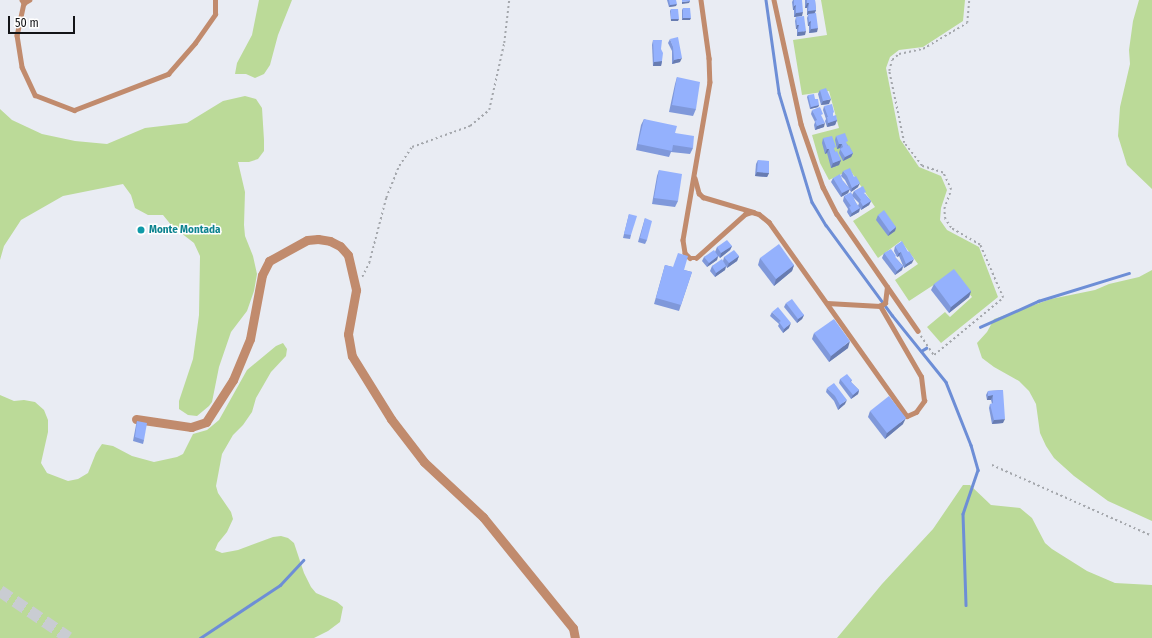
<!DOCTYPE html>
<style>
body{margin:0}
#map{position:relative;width:1152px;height:638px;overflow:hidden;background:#e9ecf3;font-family:"Fira Sans Condensed",sans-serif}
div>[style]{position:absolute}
.green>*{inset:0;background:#bbda98}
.stream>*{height:2.5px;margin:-1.25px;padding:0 1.25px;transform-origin:1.25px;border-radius:1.25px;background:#6d8ed6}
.motorway-tunnel>*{height:12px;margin-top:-6px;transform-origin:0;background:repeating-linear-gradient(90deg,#c9ccd2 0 12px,transparent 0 18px)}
.path>*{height:1.5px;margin-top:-0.75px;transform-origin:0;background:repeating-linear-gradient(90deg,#a4a7ac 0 2px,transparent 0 5px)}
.service>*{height:4.5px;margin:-2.25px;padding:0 2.25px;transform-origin:2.25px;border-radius:2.25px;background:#c18b6d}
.minor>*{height:9px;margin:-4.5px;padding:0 4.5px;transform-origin:4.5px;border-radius:4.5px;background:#c18b6d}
.wall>*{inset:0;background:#7f98da}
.shaded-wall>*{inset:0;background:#687cb1}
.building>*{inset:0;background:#94b1fd}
.dots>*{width:11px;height:11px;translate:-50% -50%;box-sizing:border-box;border:2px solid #fff;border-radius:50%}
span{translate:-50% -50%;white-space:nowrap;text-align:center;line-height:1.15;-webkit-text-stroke:3px #fff;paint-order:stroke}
.culture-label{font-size:11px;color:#0d838f;font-weight:700}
.left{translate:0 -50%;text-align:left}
.scale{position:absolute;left:8px;top:16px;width:67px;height:18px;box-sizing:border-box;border:2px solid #131417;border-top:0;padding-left:5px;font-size:12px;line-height:14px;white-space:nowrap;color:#131417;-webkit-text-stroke:3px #fff;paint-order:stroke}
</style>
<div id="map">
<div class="green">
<i style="clip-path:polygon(259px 0,292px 0,278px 35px,270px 65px,264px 74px,255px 78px,246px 74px,235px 74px,237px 63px,252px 35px)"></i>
<i style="clip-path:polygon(821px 0,965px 0,963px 21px,923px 47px,899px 50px,890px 57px,886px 68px,900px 139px,919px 167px,941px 176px,947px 190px,941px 208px,940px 220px,947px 230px,979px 247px,998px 297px,941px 343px,927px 327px,945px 312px,950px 317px,972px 297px,952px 273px,909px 301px,895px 280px,918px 264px,901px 241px,878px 258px,853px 221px,875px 207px,850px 170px,829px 180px,820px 163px,812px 135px,839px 128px,829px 91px,802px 95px,793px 40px,827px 35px)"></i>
<i style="clip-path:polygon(1139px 0,1152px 0,1152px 189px,1127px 165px,1118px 136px,1120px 107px,1130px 64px,1129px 50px,1133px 21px)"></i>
<i style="clip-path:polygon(245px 96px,256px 99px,262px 108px,264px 140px,264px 151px,258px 159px,249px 162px,238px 162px,245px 192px,244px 225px,245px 236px,253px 256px,257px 274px,254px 291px,247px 311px,231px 332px,219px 367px,212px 402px,209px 406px,197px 416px,188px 415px,179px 409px,179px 401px,193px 359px,199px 315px,200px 256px,194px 243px,172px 226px,163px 215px,148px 215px,135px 208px,131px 195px,123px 184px,63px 196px,21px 220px,4px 246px,0 260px,0 109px,12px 120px,42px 134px,75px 141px,107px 144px,145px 128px,187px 123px,223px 101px)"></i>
<i style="clip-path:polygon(1152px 270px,1152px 521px,1108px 501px,1074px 476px,1054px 458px,1046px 446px,1040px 433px,1036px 404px,1029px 391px,1019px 381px,994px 367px,982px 358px,977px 343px,987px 332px,994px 319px,1051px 299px,1095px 290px,1109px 284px,1139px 277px)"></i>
<i style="clip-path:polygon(283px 343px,287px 349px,286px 356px,271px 372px,256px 398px,252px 412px,243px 425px,233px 435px,222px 454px,216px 486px,218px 493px,231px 512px,233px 519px,227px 532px,218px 543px,215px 550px,222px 553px,238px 550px,273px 537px,281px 536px,288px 538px,294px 543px,304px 573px,311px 587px,316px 593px,337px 602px,343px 607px,340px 622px,328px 631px,314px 638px,0 638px,0 395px,14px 401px,24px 400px,35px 402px,44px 410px,48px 420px,48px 432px,41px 463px,47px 473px,68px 481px,78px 479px,88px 473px,96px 453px,102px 444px,113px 446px,132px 456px,154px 462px,177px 457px,183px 454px,193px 434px,207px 430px,219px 420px,247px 370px,276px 346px)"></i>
<i style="clip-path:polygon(963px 485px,970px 485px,991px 505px,1020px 508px,1032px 518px,1045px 543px,1052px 549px,1087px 571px,1115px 583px,1152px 585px,1152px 638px,837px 638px,882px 584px,933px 529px)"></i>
</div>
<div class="stream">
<i style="left:766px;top:0;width:94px;rotate:82deg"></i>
<i style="left:779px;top:93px;width:114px;rotate:73.2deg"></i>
<i style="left:812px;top:202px;width:27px;rotate:59deg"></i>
<i style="left:826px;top:225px;width:112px;rotate:53.7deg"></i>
<i style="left:892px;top:315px;width:86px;rotate:51.1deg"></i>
<i style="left:946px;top:382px;width:68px;rotate:68.4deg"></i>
<i style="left:971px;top:445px;width:26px;rotate:74deg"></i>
<i style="left:978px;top:470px;width:46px;rotate:108.8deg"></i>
<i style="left:963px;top:514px;width:91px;rotate:88.1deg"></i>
<i style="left:980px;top:327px;width:64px;rotate:-24.1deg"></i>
<i style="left:1038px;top:301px;width:95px;rotate:-17.1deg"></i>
<i style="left:921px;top:351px;width:6px;rotate:-31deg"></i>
<i style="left:200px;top:638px;width:96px;rotate:-33.5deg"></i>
<i style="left:280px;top:585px;width:34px;rotate:-47deg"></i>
</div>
<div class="motorway-tunnel">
<i style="left:0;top:591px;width:83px;rotate:34.3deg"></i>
</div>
<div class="path">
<i style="left:362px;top:277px;width:16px;rotate:-63deg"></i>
<i style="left:369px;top:263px;width:67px;rotate:-75.3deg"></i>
<i style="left:386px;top:198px;width:35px;rotate:-68deg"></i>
<i style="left:399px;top:166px;width:23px;rotate:-56deg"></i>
<i style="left:412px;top:147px;width:62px;rotate:-19.9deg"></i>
<i style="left:470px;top:126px;width:25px;rotate:-40deg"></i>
<i style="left:489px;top:110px;width:69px;rotate:-77.4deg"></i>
<i style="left:504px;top:43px;width:43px;rotate:-83.4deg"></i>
<i style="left:921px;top:336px;width:23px;rotate:56deg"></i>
<i style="left:934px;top:355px;width:89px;rotate:-39.6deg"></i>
<i style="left:1003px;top:298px;width:58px;rotate:-113.5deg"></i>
<i style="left:980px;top:245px;width:34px;rotate:-150deg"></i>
<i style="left:951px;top:228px;width:11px;rotate:-124deg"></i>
<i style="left:945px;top:219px;width:10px;rotate:-96deg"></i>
<i style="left:944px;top:209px;width:20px;rotate:-70deg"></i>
<i style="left:951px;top:190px;width:19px;rotate:-115deg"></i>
<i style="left:943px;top:173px;width:22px;rotate:-162deg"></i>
<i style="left:922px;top:166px;width:29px;rotate:-128deg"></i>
<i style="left:904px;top:143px;width:74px;rotate:-101.8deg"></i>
<i style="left:889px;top:71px;width:11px;rotate:-75deg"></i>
<i style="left:892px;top:60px;width:9px;rotate:-41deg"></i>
<i style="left:899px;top:54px;width:25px;rotate:-12deg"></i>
<i style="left:923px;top:49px;width:51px;rotate:-30.6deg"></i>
<i style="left:967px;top:23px;width:23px;rotate:-85deg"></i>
<i style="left:992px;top:465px;width:175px;rotate:23.9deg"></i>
</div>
<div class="service">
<i style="left:22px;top:0;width:4px;rotate:56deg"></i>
<i style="left:24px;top:3px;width:33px;rotate:102deg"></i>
<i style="left:17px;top:35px;width:32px;rotate:81deg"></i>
<i style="left:22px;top:67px;width:31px;rotate:65deg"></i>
<i style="left:35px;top:95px;width:42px;rotate:21deg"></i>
<i style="left:74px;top:110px;width:101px;rotate:-21deg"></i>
<i style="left:168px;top:74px;width:41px;rotate:-48.9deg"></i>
<i style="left:195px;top:43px;width:35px;rotate:-55deg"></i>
<i style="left:215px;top:14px;width:14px;rotate:-90deg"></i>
<i style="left:701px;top:0;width:59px;rotate:82.1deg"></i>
<i style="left:709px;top:58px;width:24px;rotate:88deg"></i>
<i style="left:710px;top:82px;width:160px;rotate:99.7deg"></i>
<i style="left:683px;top:240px;width:13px;rotate:81deg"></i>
<i style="left:685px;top:253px;width:7px;rotate:45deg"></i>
<i style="left:690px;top:258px;width:6px"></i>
<i style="left:696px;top:258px;width:66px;rotate:-41.9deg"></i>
<i style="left:745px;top:214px;width:7px;rotate:-16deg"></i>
<i style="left:752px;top:212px;width:7px;rotate:16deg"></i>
<i style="left:759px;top:214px;width:13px;rotate:39deg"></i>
<i style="left:769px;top:222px;width:238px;rotate:54.6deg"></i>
<i style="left:907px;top:416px;width:10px;rotate:-24deg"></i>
<i style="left:916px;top:412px;width:14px;rotate:-54deg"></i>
<i style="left:924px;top:401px;width:24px;rotate:-97deg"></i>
<i style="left:921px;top:377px;width:82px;rotate:-120deg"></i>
<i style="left:774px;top:0;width:127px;rotate:77.7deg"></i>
<i style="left:801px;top:124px;width:67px;rotate:70.8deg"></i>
<i style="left:823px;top:187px;width:30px;rotate:63deg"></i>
<i style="left:837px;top:214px;width:142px;rotate:55.3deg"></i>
<i style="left:24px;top:3px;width:6px;rotate:-31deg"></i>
<i style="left:695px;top:178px;width:16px;rotate:75deg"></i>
<i style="left:699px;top:193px;width:6px;rotate:45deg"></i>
<i style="left:703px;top:197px;width:53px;rotate:16.4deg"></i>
<i style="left:827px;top:303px;width:53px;rotate:3.2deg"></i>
<i style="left:880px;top:306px;width:6px;rotate:-31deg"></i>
<i style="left:885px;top:303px;width:16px;rotate:-83deg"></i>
</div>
<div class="minor">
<i style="left:136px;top:419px;width:56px;rotate:8.3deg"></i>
<i style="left:191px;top:427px;width:16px;rotate:-18deg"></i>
<i style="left:206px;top:422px;width:50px;rotate:-57.3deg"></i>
<i style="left:233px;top:380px;width:44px;rotate:-67.5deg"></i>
<i style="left:250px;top:339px;width:65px;rotate:-79.4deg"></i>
<i style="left:262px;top:275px;width:16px;rotate:-63deg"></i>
<i style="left:269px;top:261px;width:43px;rotate:-28.9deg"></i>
<i style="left:307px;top:240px;width:11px;rotate:-5deg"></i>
<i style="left:318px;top:239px;width:12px;rotate:9deg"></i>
<i style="left:330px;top:241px;width:11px;rotate:27deg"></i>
<i style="left:340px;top:246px;width:12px;rotate:48deg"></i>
<i style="left:348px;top:255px;width:36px;rotate:77deg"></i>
<i style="left:356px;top:290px;width:45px;rotate:100.3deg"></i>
<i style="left:348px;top:334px;width:22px;rotate:80deg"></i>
<i style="left:352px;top:356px;width:74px;rotate:58.2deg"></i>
<i style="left:391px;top:419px;width:54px;rotate:52.5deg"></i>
<i style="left:424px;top:462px;width:81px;rotate:43deg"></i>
<i style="left:483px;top:517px;width:143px;rotate:51deg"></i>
<i style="left:573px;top:628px;width:10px;rotate:79deg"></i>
</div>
<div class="wall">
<i style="clip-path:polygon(667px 0,676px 0,676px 6px,669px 7px)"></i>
<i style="clip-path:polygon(793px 0,802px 0,802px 16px,794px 17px,794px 10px,793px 10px,792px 2px)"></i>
<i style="clip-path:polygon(805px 0,815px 0,816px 10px,815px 13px,817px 32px,809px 33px,809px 26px,808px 26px,807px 18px,808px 15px,807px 15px,807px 8px,805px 8px)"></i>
<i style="clip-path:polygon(683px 8px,690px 20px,682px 20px,682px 10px)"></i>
<i style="clip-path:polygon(671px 9px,678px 21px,671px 21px,670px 11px)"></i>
<i style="clip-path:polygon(796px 17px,805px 35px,797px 36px,797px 29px,796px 29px,795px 21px)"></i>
<i style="clip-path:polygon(670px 39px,680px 62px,672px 64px,672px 51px,668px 43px)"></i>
<i style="clip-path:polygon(653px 40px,662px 61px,661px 66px,653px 66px,652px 45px)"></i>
<i style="clip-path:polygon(677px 77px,696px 109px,693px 116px,669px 112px,675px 84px)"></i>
<i style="clip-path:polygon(820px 90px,829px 104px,821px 105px,818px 94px)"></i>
<i style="clip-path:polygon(808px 95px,815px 99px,819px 105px,818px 107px,810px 109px,807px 97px)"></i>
<i style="clip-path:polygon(824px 106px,837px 120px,835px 125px,827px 127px,825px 121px,826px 119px,823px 110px)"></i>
<i style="clip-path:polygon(812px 110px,824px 127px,815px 130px,814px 125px,815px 122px,811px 114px)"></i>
<i style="clip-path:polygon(644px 119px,675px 133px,693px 148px,690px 154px,671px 152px,669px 157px,636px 150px,641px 125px)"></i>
<i style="clip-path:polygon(836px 136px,847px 144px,853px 153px,851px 157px,843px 161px,839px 153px,840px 149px,840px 148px,837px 149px,835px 140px)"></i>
<i style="clip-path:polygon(823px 138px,834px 150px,841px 160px,839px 165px,831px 168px,827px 153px,825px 154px,822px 143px)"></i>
<i style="clip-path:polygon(758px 160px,769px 173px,767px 177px,755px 176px,756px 164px)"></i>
<i style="clip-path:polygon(659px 170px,678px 201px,675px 207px,652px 204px,657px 176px)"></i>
<i style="clip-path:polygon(843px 171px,858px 187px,851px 192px,849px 189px,848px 193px,841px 197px,831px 182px,833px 178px,843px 181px,849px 188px,845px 180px,841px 176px)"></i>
<i style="clip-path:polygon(evenodd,854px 191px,865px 194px,871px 201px,869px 205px,861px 210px,860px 208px,859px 212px,850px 217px,847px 212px,848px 209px,843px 201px,844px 196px,852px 195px,854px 191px,852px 196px,859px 203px,858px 206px,856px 203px,852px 196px)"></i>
<i style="clip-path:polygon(629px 214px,631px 235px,630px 239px,623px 238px)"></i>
<i style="clip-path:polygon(878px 215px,896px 227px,895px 231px,888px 236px,876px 220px)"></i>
<i style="clip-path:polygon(645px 218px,647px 240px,645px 244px,638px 242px)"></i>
<i style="clip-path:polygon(732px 246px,730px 250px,720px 258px,718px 256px,717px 260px,707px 267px,702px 261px,704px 257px,715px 252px,717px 247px)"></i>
<i style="clip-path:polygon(895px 246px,908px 252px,912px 263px,904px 268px,899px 256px,897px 257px,894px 251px)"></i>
<i style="clip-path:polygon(884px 253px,895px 257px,903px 266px,902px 270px,895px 275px,882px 258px)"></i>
<i style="clip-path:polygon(739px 256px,737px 261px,727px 268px,726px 266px,725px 270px,715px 277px,710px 271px,712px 266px,723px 261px,724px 257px)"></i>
<i style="clip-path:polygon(760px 258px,794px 265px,792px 271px,774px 286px,758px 265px)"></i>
<i style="clip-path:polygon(665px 265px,692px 272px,679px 311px,654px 304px)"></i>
<i style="clip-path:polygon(934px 284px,971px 291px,969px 297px,949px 313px,931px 290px)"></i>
<i style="clip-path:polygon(786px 303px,804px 315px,802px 319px,797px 323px,784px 307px)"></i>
<i style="clip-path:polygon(772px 312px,789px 328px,783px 333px,778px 326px,779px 324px,770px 316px)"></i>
<i style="clip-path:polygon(814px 333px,848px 348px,829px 362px,812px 339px)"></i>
<i style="clip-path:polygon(840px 379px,852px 380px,851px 382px,859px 390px,858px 394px,851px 399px,839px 383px)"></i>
<i style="clip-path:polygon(827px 388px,845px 404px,838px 410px,834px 401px,826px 392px)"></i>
<i style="clip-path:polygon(1003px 390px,1003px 423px,992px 424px,989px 408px,990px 404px,992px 404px,991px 400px,987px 400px,986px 395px,988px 391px)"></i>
<i style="clip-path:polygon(870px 411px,903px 424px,885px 439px,868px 417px)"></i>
<i style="clip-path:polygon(137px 421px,144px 440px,143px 444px,133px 441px,136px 425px)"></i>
</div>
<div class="shaded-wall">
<i style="clip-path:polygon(690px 1px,689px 3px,682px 4px,682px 2px)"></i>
<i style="clip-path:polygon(807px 3px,809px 3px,807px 8px,805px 8px)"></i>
<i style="clip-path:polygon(677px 4px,676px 6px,669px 7px,670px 5px)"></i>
<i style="clip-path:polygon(796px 5px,794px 10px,793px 10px,794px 6px)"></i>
<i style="clip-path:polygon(816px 10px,814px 14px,807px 15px,808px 11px)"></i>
<i style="clip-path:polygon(803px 12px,802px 16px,794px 17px,796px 13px)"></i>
<i style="clip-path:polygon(683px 18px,691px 18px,690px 20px,682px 20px)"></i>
<i style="clip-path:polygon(671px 19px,679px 19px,678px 21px,671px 21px)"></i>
<i style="clip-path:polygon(811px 21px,809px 26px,808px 26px,809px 22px)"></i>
<i style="clip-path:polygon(797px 25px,799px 25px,797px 29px,796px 29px)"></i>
<i style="clip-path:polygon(818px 28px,817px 32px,809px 33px,811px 29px)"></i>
<i style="clip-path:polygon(806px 31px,805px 35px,797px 36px,798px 32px)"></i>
<i style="clip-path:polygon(682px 58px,680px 62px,672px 64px,674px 60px)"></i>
<i style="clip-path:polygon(662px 61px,661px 66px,653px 66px,654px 62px)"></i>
<i style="clip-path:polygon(831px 99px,829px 104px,821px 105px,823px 101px)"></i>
<i style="clip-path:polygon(819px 105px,818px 107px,810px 109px,811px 107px)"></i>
<i style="clip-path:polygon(837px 120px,835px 125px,827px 127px,828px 123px)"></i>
<i style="clip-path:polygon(825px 123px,824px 127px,815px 130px,817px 126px)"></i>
<i style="clip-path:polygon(839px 144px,842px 144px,840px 148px,837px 149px)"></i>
<i style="clip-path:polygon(827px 149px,829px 149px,827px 153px,825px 154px)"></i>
<i style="clip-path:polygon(853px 153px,851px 157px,843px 161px,845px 157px)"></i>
<i style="clip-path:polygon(841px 160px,839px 165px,831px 168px,833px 163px)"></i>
<i style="clip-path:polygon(757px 172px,769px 173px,767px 177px,755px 176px)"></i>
<i style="clip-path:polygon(860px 183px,858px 187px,851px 192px,852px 188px)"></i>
<i style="clip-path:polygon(850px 189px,848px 193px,841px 197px,842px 193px)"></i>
<i style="clip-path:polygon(871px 201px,869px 205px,861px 210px,863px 206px)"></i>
<i style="clip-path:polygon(860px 208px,859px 212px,850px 217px,852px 213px)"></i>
<i style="clip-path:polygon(896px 227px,895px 231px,888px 236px,890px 232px)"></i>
<i style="clip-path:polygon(732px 246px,730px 250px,720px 258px,721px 253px)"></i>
<i style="clip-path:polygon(901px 252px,899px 256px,897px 257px,899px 253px)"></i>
<i style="clip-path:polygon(718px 256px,717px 260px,707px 267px,709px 263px)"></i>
<i style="clip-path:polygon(739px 256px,737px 261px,727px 268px,729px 263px)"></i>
<i style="clip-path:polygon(914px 259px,912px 263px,904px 268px,906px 264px)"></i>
<i style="clip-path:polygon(794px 265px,792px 271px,774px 286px,776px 279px)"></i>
<i style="clip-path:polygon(726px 266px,725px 270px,715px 277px,716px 273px)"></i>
<i style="clip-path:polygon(903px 266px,902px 270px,895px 275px,897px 271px)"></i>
<i style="clip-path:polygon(971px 291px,969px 297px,949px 313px,951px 307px)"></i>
<i style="clip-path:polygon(804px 315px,802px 319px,797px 323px,798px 319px)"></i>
<i style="clip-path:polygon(791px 323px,789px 328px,783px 333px,784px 329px)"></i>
<i style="clip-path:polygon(850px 341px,848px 348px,829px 362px,831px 356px)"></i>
<i style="clip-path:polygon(859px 390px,858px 394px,851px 399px,853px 395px)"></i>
<i style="clip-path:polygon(993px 395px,991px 400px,987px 400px,988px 396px)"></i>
<i style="clip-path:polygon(847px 400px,845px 404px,838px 410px,840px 405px)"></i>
<i style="clip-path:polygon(906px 418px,903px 424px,885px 439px,887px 433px)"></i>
<i style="clip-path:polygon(1005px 419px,1003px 423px,992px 424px,994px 420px)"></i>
</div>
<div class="building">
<i style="clip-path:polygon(669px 0,676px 0,677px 4px,670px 5px)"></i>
<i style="clip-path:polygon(682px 0,690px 0,690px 1px,682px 2px)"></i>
<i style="clip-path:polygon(794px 0,802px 0,803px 12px,796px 13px,796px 5px,794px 6px)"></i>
<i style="clip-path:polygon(807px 0,815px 0,816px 10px,808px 11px,809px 3px,807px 3px)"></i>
<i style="clip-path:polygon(683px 8px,690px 8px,691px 18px,683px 18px)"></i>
<i style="clip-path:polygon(671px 9px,678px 9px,679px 19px,671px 19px)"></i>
<i style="clip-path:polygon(816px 13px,818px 28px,811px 29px,811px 21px,809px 22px,808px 14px)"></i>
<i style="clip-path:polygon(804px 16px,806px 31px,798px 32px,799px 25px,797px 25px,796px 17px)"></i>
<i style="clip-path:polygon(678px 37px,682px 58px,674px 60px,673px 47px,670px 39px)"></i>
<i style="clip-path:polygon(653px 40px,662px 40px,661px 49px,663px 53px,662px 61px,654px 62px)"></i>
<i style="clip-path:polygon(677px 77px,700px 82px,696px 109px,672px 105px)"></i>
<i style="clip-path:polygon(826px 88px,831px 99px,823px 101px,820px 90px)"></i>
<i style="clip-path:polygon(814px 94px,815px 99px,818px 99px,819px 105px,811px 107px,808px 95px)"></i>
<i style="clip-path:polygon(832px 104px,834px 112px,833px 113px,833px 116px,836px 115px,837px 120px,828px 123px,827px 117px,828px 117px,824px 106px)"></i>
<i style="clip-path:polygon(820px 107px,823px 114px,821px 115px,825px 123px,817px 126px,815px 121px,817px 120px,812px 110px)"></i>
<i style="clip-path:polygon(644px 119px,677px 126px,675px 133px,694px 136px,693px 148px,673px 145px,672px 151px,638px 144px)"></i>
<i style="clip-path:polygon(845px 133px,848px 141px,846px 142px,848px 146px,849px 145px,853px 153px,845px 157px,840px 149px,843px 147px,842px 144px,839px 144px,836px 136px)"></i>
<i style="clip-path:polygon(832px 136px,836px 147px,834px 148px,835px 152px,837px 151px,841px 160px,833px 163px,829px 149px,827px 149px,823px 138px)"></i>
<i style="clip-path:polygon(758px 160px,769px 161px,769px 173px,757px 172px)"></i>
<i style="clip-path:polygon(850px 168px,854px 177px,856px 176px,860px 183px,852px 188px,847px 176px,843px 171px)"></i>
<i style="clip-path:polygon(659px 170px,682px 174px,678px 201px,654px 198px)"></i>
<i style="clip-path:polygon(840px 174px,843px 181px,850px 189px,842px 193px,833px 178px)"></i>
<i style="clip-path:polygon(863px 186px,866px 192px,864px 193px,871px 201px,863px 206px,860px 201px,861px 200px,854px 191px)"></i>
<i style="clip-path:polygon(851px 192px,856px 203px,860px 208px,852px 213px,849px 207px,851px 206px,844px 196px)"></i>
<i style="clip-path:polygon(884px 210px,896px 227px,890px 232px,878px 215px)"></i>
<i style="clip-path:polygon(629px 214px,637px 216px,631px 235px,624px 234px)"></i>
<i style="clip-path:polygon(645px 218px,652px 221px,647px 240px,640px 238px)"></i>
<i style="clip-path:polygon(727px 240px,732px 246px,721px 253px,717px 247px)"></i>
<i style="clip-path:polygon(902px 241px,908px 252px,909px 251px,914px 259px,906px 264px,901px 252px,899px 253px,895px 246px)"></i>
<i style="clip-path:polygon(779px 244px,794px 265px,776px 279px,760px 258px)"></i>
<i style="clip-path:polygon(891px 249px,896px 256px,895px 257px,903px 266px,897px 271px,884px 253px)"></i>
<i style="clip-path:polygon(714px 250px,718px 256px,709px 263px,704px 257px)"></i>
<i style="clip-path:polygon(734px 250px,739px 256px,729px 263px,724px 257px)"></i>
<i style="clip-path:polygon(678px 253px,688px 256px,684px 270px,692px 272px,681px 305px,656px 298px,665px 265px,673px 267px)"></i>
<i style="clip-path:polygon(722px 259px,726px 266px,716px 273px,712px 266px)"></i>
<i style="clip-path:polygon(954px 269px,971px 291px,951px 307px,934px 284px)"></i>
<i style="clip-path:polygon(792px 299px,804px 315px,798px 319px,786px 303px)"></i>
<i style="clip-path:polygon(778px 307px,791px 323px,784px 329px,779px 322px,781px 321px,772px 312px)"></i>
<i style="clip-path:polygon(834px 319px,850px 341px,831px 356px,814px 333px)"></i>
<i style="clip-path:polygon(847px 374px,852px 380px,850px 381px,859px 390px,853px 395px,840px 379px)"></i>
<i style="clip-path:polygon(834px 383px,847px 400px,840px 405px,835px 396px,827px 388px)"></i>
<i style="clip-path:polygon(1003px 390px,1005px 419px,994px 420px,990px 404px,993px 403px,993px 395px,988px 396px,988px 391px)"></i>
<i style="clip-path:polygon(889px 396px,906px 418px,887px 433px,870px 411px)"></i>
<i style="clip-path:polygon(137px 421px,147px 423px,144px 440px,135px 437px)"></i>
</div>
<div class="dots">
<i style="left:141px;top:230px;background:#0f9aa8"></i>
</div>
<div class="culture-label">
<span class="left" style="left:149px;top:230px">Monte Montada</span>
</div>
<div class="scale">50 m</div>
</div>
